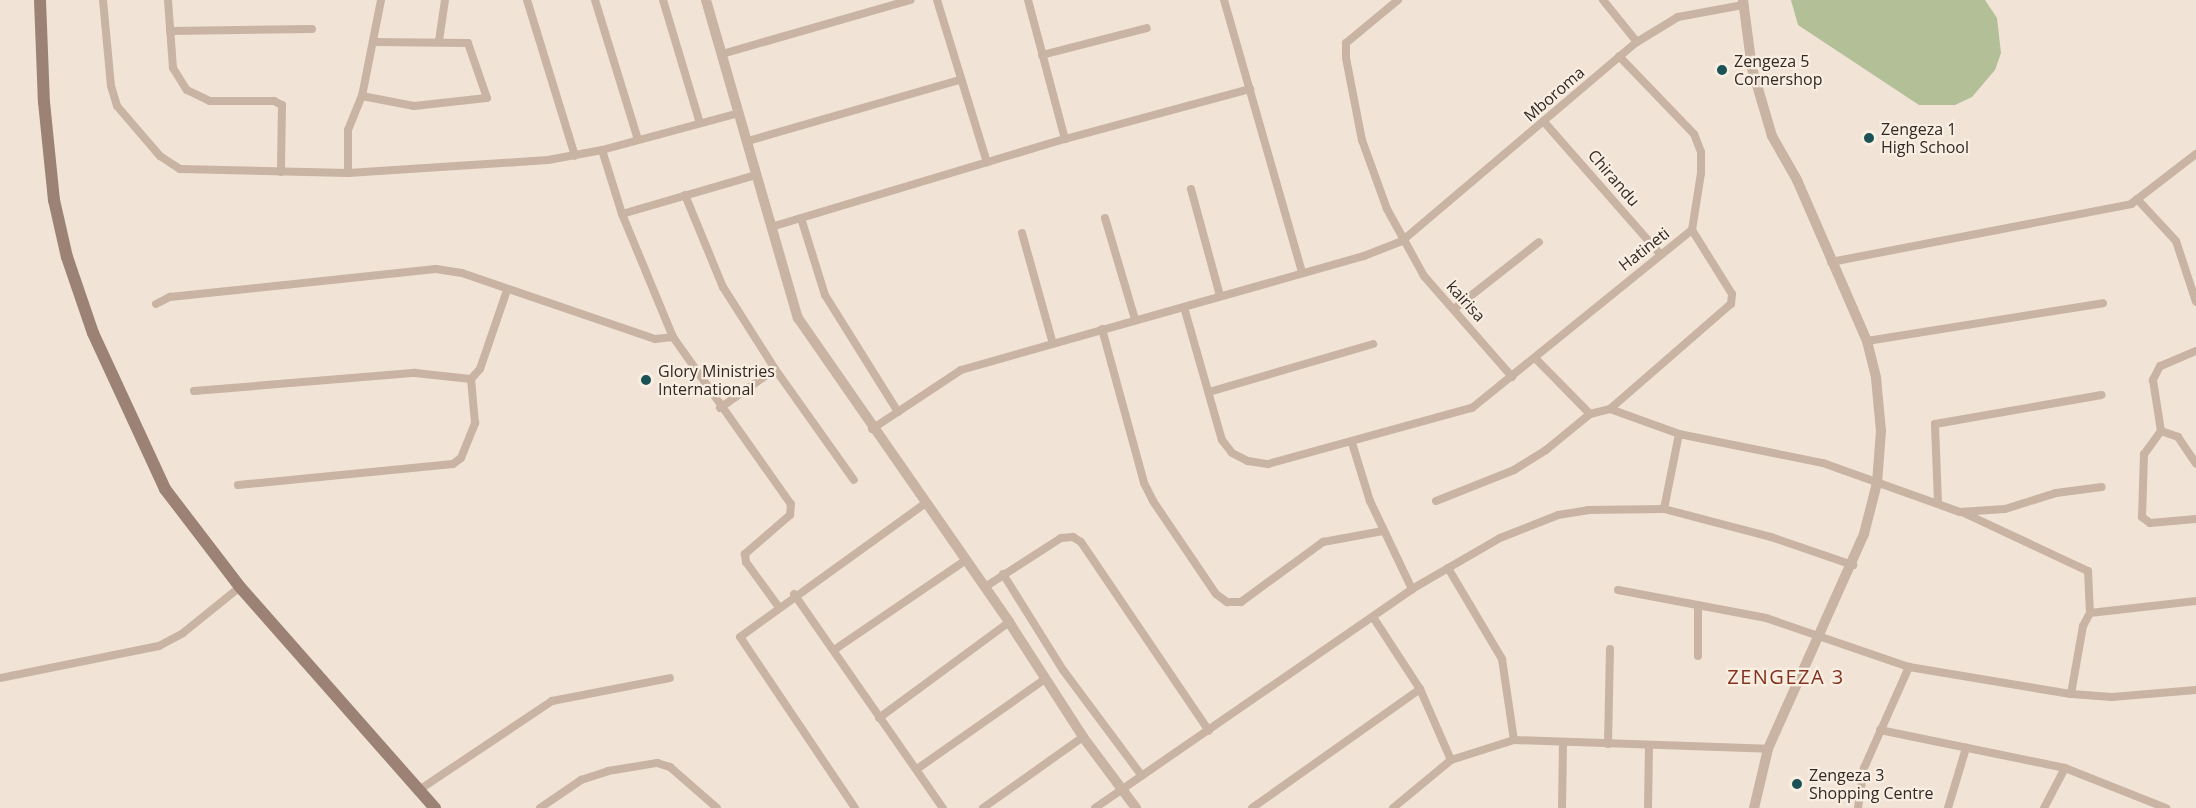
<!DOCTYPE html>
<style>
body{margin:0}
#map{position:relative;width:2196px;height:808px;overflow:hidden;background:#f1e4d6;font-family:"Open Sans",sans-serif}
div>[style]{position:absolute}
.green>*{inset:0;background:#b3bf96}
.minor>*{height:8px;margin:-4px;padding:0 4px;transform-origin:4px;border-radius:4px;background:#c9b3a2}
.tertiary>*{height:10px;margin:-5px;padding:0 5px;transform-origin:5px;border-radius:5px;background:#c9b3a2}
.secondary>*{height:12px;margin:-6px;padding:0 6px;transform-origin:6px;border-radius:6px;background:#9c8274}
.dots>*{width:16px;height:16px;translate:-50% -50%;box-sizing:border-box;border:3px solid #f9eee2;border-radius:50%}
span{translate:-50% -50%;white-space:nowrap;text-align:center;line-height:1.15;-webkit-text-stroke:4.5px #f9eee2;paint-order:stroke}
.poi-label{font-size:16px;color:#332925}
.left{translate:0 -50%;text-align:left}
.street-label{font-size:16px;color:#332925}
.quarter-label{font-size:20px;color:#83331d;letter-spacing:1.5px}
</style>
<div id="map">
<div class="green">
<i style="clip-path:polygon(1791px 0,1985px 0,1997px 18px,2001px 53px,1995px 70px,1972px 97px,1955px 105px,1919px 105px,1798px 25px)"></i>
</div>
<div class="minor">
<i style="left:103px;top:0;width:86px;rotate:84.7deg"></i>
<i style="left:111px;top:86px;width:21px;rotate:73deg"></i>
<i style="left:117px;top:106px;width:66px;rotate:49.3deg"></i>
<i style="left:160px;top:156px;width:24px;rotate:33deg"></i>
<i style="left:180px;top:169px;width:168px;rotate:1.4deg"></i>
<i style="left:348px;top:173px;width:200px;rotate:-3.7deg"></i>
<i style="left:548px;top:160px;width:55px;rotate:-10.5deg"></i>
<i style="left:602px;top:150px;width:142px;rotate:-15.1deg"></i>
<i style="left:168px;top:0;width:68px;rotate:85.8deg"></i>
<i style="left:173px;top:68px;width:26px;rotate:58deg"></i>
<i style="left:187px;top:90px;width:25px;rotate:26deg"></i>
<i style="left:210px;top:101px;width:64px"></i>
<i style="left:274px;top:101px;width:9px;rotate:27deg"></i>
<i style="left:282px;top:105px;width:67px;rotate:90.9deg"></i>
<i style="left:527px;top:0;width:163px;rotate:72.9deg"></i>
<i style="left:595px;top:0;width:146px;rotate:72.9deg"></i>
<i style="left:663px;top:0;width:128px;rotate:73.3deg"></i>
<i style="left:937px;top:0;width:170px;rotate:72.9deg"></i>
<i style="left:1028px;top:0;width:144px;rotate:75.1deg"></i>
<i style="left:1224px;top:0;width:283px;rotate:74deg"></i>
<i style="left:1398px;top:0;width:67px;rotate:140.4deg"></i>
<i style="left:1346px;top:43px;width:15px;rotate:90deg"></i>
<i style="left:1346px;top:58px;width:84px;rotate:79deg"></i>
<i style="left:1362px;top:140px;width:73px;rotate:70.1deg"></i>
<i style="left:1387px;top:209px;width:77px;rotate:61.1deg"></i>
<i style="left:1424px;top:276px;width:134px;rotate:48.9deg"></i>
<i style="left:1603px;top:0;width:54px;rotate:51deg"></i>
<i style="left:170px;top:31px;width:142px;rotate:-0.8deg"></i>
<i style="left:439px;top:41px;width:41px;rotate:-81.7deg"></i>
<i style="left:722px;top:54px;width:196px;rotate:-16deg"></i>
<i style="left:1042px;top:55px;width:108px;rotate:-14.4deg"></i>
<i style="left:362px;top:96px;width:53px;rotate:10.9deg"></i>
<i style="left:414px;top:106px;width:73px;rotate:-6.3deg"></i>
<i style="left:487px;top:98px;width:58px;rotate:-109.1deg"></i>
<i style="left:468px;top:43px;width:94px;rotate:-179.4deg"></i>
<i style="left:1545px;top:123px;width:174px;rotate:48.7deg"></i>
<i style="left:748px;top:141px;width:220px;rotate:-16.1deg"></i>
<i style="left:602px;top:150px;width:67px;rotate:72.6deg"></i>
<i style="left:622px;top:214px;width:133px;rotate:67.5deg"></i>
<i style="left:673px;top:337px;width:204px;rotate:54.8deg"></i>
<i style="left:791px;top:504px;width:11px;rotate:95deg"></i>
<i style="left:790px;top:515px;width:60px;rotate:139.1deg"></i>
<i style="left:745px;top:554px;width:8px;rotate:83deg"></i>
<i style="left:746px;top:562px;width:54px;rotate:54deg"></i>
<i style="left:348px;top:173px;width:43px;rotate:-90deg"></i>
<i style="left:348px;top:130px;width:37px;rotate:-68deg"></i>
<i style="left:362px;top:96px;width:98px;rotate:-78.8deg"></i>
<i style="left:1191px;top:189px;width:111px;rotate:74.8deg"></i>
<i style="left:685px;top:195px;width:100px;rotate:67.6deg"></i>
<i style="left:723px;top:287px;width:97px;rotate:57.6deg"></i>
<i style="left:775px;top:369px;width:136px;rotate:54.6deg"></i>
<i style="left:2137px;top:199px;width:57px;rotate:47.1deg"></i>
<i style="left:2176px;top:241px;width:64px;rotate:71.8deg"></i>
<i style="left:622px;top:214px;width:140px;rotate:-16.2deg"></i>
<i style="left:801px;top:218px;width:81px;rotate:72.7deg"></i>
<i style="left:825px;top:295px;width:138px;rotate:58deg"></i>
<i style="left:1105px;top:218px;width:105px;rotate:73.5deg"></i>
<i style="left:771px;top:227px;width:307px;rotate:-16.7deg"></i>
<i style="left:1065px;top:139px;width:192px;rotate:-15.1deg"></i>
<i style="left:1022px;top:233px;width:115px;rotate:74.4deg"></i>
<i style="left:1831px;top:262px;width:306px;rotate:-10.9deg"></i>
<i style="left:2131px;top:204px;width:82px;rotate:-37.6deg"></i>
<i style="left:156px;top:304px;width:16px;rotate:-27deg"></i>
<i style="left:170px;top:297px;width:267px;rotate:-6deg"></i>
<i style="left:436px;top:269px;width:26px;rotate:9deg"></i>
<i style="left:462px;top:273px;width:204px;rotate:18.9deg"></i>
<i style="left:655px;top:339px;width:18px;rotate:-6deg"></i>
<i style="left:1184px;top:307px;width:138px;rotate:74.1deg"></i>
<i style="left:1222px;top:440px;width:16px;rotate:52deg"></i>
<i style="left:1232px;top:453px;width:18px;rotate:27deg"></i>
<i style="left:1248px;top:461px;width:20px;rotate:9deg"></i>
<i style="left:1268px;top:464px;width:212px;rotate:-15.4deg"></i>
<i style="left:1472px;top:408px;width:283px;rotate:-39deg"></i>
<i style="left:1692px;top:230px;width:58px;rotate:-81deg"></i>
<i style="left:1701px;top:173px;width:21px;rotate:-90deg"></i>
<i style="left:1701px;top:152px;width:19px;rotate:-111deg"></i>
<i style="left:1694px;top:134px;width:108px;rotate:-133.9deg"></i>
<i style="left:1454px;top:309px;width:108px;rotate:-38.2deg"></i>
<i style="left:1102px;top:329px;width:160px;rotate:74.7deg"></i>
<i style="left:1144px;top:483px;width:20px;rotate:63deg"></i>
<i style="left:1153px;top:501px;width:112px;rotate:55.9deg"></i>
<i style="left:1216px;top:594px;width:14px;rotate:36deg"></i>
<i style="left:1227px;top:602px;width:14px"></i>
<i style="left:1241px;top:602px;width:102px;rotate:-36.2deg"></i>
<i style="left:1323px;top:542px;width:61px;rotate:-10.4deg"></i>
<i style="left:1867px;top:341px;width:239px;rotate:-9.1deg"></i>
<i style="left:2196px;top:351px;width:39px;rotate:157deg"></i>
<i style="left:2160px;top:366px;width:16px;rotate:117deg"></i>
<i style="left:2153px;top:380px;width:52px;rotate:81.1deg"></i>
<i style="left:2161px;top:431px;width:29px;rotate:126deg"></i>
<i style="left:2144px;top:454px;width:63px;rotate:91.8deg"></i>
<i style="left:2142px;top:517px;width:10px;rotate:37deg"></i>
<i style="left:2150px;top:523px;width:46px;rotate:-5deg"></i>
<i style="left:1535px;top:358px;width:78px;rotate:45.5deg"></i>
<i style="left:194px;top:391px;width:222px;rotate:-4.7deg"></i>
<i style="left:415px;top:373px;width:56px;rotate:6.1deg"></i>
<i style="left:471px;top:379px;width:13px;rotate:-48deg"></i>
<i style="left:480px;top:369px;width:83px;rotate:-71.1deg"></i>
<i style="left:1209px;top:392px;width:171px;rotate:-16.3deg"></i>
<i style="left:720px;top:408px;width:67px;rotate:-35.3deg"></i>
<i style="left:1610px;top:409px;width:160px;rotate:-41deg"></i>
<i style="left:1731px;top:304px;width:10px;rotate:-84deg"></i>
<i style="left:1732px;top:294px;width:75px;rotate:-122deg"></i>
<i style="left:872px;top:429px;width:107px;rotate:-33.5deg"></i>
<i style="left:961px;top:370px;width:419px;rotate:-15.8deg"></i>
<i style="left:1364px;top:256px;width:41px;rotate:-21.5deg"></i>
<i style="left:1402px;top:241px;width:308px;rotate:-40.3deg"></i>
<i style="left:1637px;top:42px;width:48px;rotate:-31.4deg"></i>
<i style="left:1678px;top:17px;width:66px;rotate:-10.5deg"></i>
<i style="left:2161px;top:431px;width:18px;rotate:19deg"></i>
<i style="left:2178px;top:437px;width:32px;rotate:56deg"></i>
<i style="left:1352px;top:443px;width:61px;rotate:72.8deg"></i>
<i style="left:1370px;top:501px;width:98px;rotate:64.5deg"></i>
<i style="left:238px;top:485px;width:216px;rotate:-5.6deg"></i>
<i style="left:453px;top:464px;width:10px;rotate:-37deg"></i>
<i style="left:461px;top:458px;width:38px;rotate:-68deg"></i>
<i style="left:475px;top:423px;width:44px;rotate:-95.2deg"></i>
<i style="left:1436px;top:501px;width:84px;rotate:-21.7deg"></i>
<i style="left:1514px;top:470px;width:38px;rotate:-32deg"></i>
<i style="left:1546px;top:450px;width:57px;rotate:-39.3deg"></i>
<i style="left:1590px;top:414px;width:21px;rotate:-14deg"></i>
<i style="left:1610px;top:409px;width:73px;rotate:19.9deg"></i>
<i style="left:1679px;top:434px;width:147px;rotate:11.4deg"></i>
<i style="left:1823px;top:463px;width:145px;rotate:19.7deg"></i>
<i style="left:1960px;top:512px;width:45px;rotate:-3.8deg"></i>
<i style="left:2005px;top:509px;width:53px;rotate:-17.4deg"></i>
<i style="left:2056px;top:493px;width:46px;rotate:-7.4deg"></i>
<i style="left:1938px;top:503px;width:79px;rotate:-92.2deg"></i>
<i style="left:1935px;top:424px;width:169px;rotate:-9.9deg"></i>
<i style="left:1664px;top:509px;width:76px;rotate:-78.7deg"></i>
<i style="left:1964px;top:513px;width:137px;rotate:25.1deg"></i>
<i style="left:2088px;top:571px;width:42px;rotate:87.3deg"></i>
<i style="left:1448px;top:568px;width:106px;rotate:59.3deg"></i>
<i style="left:1502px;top:659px;width:82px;rotate:81.6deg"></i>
<i style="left:1003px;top:574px;width:113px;rotate:58deg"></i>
<i style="left:1063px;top:670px;width:132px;rotate:53.3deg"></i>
<i style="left:985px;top:587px;width:90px;rotate:-32.8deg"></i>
<i style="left:1061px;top:538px;width:12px;rotate:-5deg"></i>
<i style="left:1073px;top:537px;width:9px;rotate:32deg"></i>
<i style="left:1081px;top:542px;width:228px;rotate:55.9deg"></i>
<i style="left:1618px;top:590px;width:151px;rotate:10.7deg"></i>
<i style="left:1766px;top:618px;width:151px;rotate:18.9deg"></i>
<i style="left:1909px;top:667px;width:164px;rotate:9.5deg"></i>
<i style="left:2071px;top:694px;width:41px;rotate:4.2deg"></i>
<i style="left:2112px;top:697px;width:84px;rotate:-4.8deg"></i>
<i style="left:794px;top:594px;width:261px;rotate:55.2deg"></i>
<i style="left:1698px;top:605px;width:51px;rotate:90deg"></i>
<i style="left:1373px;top:617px;width:86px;rotate:56.9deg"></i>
<i style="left:1420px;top:689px;width:77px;rotate:66.4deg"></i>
<i style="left:834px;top:650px;width:160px;rotate:-34.3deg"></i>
<i style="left:0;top:678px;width:162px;rotate:-11.4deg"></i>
<i style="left:159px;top:646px;width:27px;rotate:-28deg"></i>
<i style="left:183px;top:633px;width:73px;rotate:-38.9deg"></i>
<i style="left:2071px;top:694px;width:69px;rotate:-80deg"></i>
<i style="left:2083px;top:626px;width:15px;rotate:-62deg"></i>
<i style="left:2090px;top:613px;width:107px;rotate:-6.5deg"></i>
<i style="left:879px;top:718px;width:162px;rotate:-36.4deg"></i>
<i style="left:1880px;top:730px;width:189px;rotate:11.6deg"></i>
<i style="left:2065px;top:768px;width:109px;rotate:21.6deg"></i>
<i style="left:1608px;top:744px;width:95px;rotate:-88.8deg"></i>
<i style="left:917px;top:769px;width:156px;rotate:-35.1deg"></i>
<i style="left:419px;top:790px;width:160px;rotate:-33.8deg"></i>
<i style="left:552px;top:701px;width:120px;rotate:-11deg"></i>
<i style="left:540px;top:808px;width:50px;rotate:-34.3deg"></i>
<i style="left:581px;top:780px;width:28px;rotate:-18deg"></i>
<i style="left:608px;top:771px;width:50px;rotate:-9.3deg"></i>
<i style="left:657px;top:763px;width:14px;rotate:17deg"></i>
<i style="left:670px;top:767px;width:62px;rotate:41.1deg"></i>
<i style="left:855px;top:808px;width:206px;rotate:-123.9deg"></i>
<i style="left:740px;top:637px;width:229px;rotate:-35.8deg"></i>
<i style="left:983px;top:808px;width:123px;rotate:-35.4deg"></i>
<i style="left:1095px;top:808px;width:385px;rotate:-34.6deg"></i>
<i style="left:1412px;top:589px;width:102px;rotate:-30.1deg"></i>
<i style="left:1500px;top:538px;width:62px;rotate:-21.6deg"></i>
<i style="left:1558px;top:515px;width:30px;rotate:-9deg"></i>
<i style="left:1588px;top:510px;width:76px;rotate:-0.8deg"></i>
<i style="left:1664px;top:509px;width:111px;rotate:14.7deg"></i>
<i style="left:1771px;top:537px;width:87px;rotate:18.9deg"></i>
<i style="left:1252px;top:808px;width:206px;rotate:-35.3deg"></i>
<i style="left:1393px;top:808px;width:75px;rotate:-39.6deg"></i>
<i style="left:1451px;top:760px;width:66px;rotate:-17.6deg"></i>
<i style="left:1514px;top:740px;width:254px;rotate:2deg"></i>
<i style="left:1562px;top:808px;width:66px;rotate:-89.1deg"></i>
<i style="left:1648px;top:808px;width:62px;rotate:-89.1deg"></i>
<i style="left:1858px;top:808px;width:40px;rotate:-81.5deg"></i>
<i style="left:1864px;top:768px;width:111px;rotate:-66deg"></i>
<i style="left:1948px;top:808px;width:63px;rotate:-73.3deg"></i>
<i style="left:2044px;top:808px;width:45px;rotate:-62.3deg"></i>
</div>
<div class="tertiary">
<i style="left:706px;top:0;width:331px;rotate:73.9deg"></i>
<i style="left:798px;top:318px;width:370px;rotate:55.2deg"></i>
<i style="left:1009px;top:622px;width:137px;rotate:57.2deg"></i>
<i style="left:1083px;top:737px;width:89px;rotate:53.3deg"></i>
<i style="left:1743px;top:0;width:69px;rotate:82.5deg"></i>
<i style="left:1752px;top:68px;width:71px;rotate:73.6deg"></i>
<i style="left:1772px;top:136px;width:51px;rotate:60.4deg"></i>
<i style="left:1797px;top:180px;width:176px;rotate:66.5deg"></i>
<i style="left:1867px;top:341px;width:38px;rotate:76deg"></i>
<i style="left:1876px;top:378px;width:53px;rotate:84.6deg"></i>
<i style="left:1881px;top:431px;width:52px;rotate:94.4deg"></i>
<i style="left:1877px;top:483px;width:53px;rotate:104.3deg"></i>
<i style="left:1864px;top:534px;width:235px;rotate:114.1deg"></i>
<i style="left:1768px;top:749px;width:61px;rotate:103.3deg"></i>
</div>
<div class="secondary">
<i style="left:40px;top:0;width:102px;rotate:87.8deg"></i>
<i style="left:44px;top:102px;width:99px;rotate:84.2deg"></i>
<i style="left:54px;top:200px;width:58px;rotate:77.2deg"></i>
<i style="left:67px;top:257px;width:80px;rotate:71.1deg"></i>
<i style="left:93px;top:333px;width:172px;rotate:65.2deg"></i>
<i style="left:165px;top:489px;width:123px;rotate:52.6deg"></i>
<i style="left:240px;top:587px;width:295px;rotate:48.6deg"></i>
</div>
<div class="dots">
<i style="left:1722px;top:70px;background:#1a5255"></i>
<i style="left:1869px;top:138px;background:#1a5255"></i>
<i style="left:646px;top:380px;background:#1a5255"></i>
<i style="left:1797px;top:784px;background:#1a5255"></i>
</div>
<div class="poi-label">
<span class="left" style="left:1734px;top:70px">Zengeza 5<br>Cornershop</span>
<span class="left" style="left:1881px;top:138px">Zengeza 1<br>High School</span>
<span class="left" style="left:658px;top:380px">Glory Ministries<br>International</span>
<span class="left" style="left:1809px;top:784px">Zengeza 3<br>Shopping Centre</span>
</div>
<div class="street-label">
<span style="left:1554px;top:94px;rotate:-41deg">Mboroma</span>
<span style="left:1614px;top:178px;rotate:49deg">Chirandu</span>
<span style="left:1644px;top:249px;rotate:-38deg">Hatineti</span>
<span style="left:1466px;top:301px;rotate:48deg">kairisa</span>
</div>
<div class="quarter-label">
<span style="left:1786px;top:676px">ZENGEZA 3</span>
</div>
</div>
